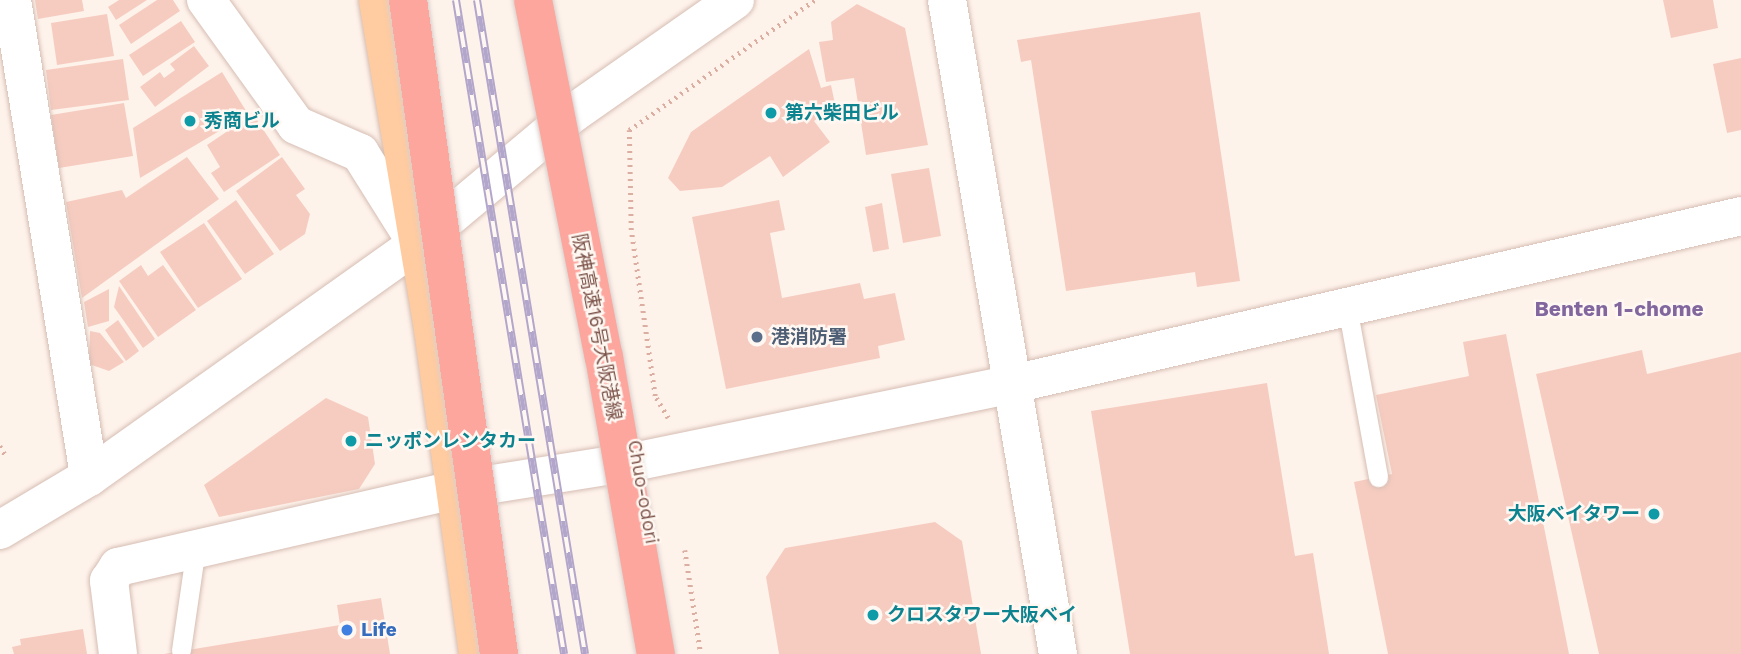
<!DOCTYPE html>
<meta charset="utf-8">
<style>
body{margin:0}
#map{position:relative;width:1741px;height:654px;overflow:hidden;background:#fef3eb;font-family:"Work Sans","Noto Sans JP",sans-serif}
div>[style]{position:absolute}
.building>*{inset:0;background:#f6ccc0}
.path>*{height:4.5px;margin-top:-2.25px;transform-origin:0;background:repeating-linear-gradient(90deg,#dcaea2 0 2px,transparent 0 7px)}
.roads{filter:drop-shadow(0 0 2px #d6bdb3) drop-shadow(0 0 2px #d6bdb3)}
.lane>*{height:19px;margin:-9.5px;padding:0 9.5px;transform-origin:9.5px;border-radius:9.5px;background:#fff}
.street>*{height:38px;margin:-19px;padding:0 19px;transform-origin:19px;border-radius:19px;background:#fff}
.secondary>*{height:38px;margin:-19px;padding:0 19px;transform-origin:19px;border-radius:19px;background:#fff}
.primary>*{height:38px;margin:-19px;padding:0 19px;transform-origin:19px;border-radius:19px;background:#ffcba0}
.rail>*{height:8px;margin-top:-4px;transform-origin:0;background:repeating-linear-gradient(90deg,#fff8f2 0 16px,#b3a6cb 0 32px);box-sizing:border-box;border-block:2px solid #b3a6cb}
.bridges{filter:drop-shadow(0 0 2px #dacfcc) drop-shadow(0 0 2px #dacfcc)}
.highway-bridge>*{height:38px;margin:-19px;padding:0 19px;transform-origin:19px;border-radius:19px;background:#fca69e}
.dots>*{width:19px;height:19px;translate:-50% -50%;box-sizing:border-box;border:4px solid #fff8f2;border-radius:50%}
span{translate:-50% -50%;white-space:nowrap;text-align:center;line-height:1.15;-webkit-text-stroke:5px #fff8f2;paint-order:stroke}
.culture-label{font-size:19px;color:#0d838f;font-weight:700}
.left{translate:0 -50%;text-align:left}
.right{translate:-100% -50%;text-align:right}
.street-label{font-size:19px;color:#7c534a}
.service-label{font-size:19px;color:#4e5e75;font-weight:700}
.shop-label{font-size:19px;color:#366cbe;font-weight:700}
.neighbourhood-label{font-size:21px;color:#82679f;font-weight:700}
</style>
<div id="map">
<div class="building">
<i style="clip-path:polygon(35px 0,82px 0,84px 11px,38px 19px)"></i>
<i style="clip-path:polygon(119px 0,147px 0,116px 20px,108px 7px)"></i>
<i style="clip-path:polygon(157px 0,173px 0,180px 11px,131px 44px,119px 25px)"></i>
<i style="clip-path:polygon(1663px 0,1713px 0,1718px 28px,1671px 38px)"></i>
<i style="clip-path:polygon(857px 4px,905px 28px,928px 145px,866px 155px,854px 78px,826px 82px,819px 42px,833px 40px,831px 22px)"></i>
<i style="clip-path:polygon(1200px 12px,1240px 281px,1197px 287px,1195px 272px,1066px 291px,1031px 60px,1021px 62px,1017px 40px)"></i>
<i style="clip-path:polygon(107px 14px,114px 56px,57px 65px,51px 23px)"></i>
<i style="clip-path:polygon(181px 21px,195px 42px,143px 76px,129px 55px)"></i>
<i style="clip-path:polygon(194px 46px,209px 66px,155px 107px,140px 87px,160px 72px,164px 78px,175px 70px,170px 64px)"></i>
<i style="clip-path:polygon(809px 49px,821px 88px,831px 85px,835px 104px,814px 121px,830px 142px,783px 177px,770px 156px,722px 187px,680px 191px,668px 178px,691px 132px)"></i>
<i style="clip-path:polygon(1741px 58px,1741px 130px,1727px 133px,1713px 64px)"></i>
<i style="clip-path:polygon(123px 59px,129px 100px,51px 110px,46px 70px)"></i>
<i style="clip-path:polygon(222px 72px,248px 114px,140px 178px,133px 128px)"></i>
<i style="clip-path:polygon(124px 103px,133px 156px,59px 168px,51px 115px)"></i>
<i style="clip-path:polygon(253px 114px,280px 155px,224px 192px,211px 173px,220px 167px,207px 145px)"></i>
<i style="clip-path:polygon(187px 157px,219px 199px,82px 298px,66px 202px,122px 190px,126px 198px)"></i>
<i style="clip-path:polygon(282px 157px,305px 189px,296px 195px,310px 214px,305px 234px,280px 251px,236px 191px)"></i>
<i style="clip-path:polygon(929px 168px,941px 236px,903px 243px,891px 174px)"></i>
<i style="clip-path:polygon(236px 200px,274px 254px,245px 274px,207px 221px)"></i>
<i style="clip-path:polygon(779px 200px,785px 230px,770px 233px,782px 298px,860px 283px,864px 299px,895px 293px,905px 340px,878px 346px,880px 358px,726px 389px,692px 217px)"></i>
<i style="clip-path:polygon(882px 203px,889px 249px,873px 252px,865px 207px)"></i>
<i style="clip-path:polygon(204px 223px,242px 279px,198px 308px,160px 252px)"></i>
<i style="clip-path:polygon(141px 265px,148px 276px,163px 265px,196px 310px,158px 337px,119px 281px)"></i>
<i style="clip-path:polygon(119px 286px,155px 339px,143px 348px,114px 307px)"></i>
<i style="clip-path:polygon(109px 289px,109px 321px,88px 327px,84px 302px)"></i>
<i style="clip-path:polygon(118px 320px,139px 351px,126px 361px,105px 330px)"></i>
<i style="clip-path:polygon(90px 331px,100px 333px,124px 362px,109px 371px,89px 364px)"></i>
<i style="clip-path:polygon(1506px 334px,1569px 654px,1388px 654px,1354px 482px,1392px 474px,1376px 395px,1469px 376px,1463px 342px)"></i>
<i style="clip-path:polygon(1642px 350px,1647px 374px,1741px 352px,1741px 654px,1599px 654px,1536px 374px)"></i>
<i style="clip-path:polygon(1267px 383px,1295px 556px,1313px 553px,1329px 654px,1130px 654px,1091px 411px)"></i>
<i style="clip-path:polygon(326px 398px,368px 417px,375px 464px,359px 489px,219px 517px,204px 485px)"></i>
<i style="clip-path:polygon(935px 522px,962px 541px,981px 654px,779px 654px,766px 577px,785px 548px)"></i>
<i style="clip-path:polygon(381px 598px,390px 654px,164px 654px,340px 625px,337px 605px)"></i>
<i style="clip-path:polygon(83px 629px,87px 654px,14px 654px,12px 647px,21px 645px,20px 639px)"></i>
</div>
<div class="path">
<i style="left:668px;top:418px;width:26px;rotate:-121deg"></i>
<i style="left:655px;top:396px;width:168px;rotate:-98.2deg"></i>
<i style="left:631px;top:230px;width:100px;rotate:-91.1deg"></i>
<i style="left:629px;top:130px;width:227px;rotate:-35deg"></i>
<i style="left:0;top:446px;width:12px;rotate:59deg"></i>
<i style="left:685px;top:550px;width:105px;rotate:81.3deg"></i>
</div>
<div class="roads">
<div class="lane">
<i style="left:1347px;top:306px;width:174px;rotate:79.7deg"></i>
<i style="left:181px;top:650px;width:104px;rotate:-81.7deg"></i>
</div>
<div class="street">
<i style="left:12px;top:0;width:483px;rotate:80.8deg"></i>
<i style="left:206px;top:0;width:154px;rotate:54.2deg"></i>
<i style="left:296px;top:125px;width:70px;rotate:23.6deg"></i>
<i style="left:360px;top:153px;width:107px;rotate:57.9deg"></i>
<i style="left:118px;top:654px;width:74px;rotate:-97deg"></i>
<i style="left:109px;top:581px;width:17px;rotate:-57deg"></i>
<i style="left:118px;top:567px;width:346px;rotate:-12.9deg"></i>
</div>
<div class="secondary">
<i style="left:947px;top:0;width:663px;rotate:80.37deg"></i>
<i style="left:455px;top:490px;width:185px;rotate:-9deg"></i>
<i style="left:638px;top:461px;width:383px;rotate:-11.6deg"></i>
<i style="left:1013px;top:384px;width:747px;rotate:-12.99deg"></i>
<i style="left:0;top:530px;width:104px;rotate:-30.8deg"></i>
<i style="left:89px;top:477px;width:402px;rotate:-35.4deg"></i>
<i style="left:417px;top:244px;width:202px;rotate:-40deg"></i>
<i style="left:572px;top:114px;width:199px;rotate:-35deg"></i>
</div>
<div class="primary">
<i style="left:378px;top:0;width:334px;rotate:80.5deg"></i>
<i style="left:433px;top:329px;width:328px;rotate:82.1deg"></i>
</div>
</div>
<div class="rail">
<i style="left:456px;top:0;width:663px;rotate:80.62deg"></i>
<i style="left:477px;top:0;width:663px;rotate:80.62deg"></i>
</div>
<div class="bridges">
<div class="highway-bridge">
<i style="left:408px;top:0;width:660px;rotate:82.08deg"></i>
<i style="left:533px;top:0;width:364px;rotate:78.8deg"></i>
<i style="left:604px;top:357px;width:302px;rotate:80.1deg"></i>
</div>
</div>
<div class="dots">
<i style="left:771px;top:113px;background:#0f9aa8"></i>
<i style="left:190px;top:121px;background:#0f9aa8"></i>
<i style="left:757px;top:337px;background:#5c6f8a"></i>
<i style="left:351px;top:441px;background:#0f9aa8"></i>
<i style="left:1654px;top:514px;background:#0f9aa8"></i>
<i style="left:873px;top:615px;background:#0f9aa8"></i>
<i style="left:347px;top:630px;background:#3f7fe0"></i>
</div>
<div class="culture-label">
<span class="left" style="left:785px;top:113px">第六柴田ビル</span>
<span class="left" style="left:204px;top:121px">秀商ビル</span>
<span class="left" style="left:365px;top:441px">ニッポンレンタカー</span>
<span class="right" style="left:1640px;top:514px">大阪ベイタワー</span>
<span class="left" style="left:887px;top:615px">クロスタワー大阪ベイ</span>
</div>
<div class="street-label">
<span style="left:597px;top:327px;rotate:79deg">阪神高速16号大阪港線</span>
<span style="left:643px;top:492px;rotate:80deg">Chuo-odori</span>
</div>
<div class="service-label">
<span class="left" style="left:771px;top:337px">港消防署</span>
</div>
<div class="shop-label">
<span class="left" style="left:361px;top:630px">Life</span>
</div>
<div class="neighbourhood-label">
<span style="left:1619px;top:309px">Benten 1-chome</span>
</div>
</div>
